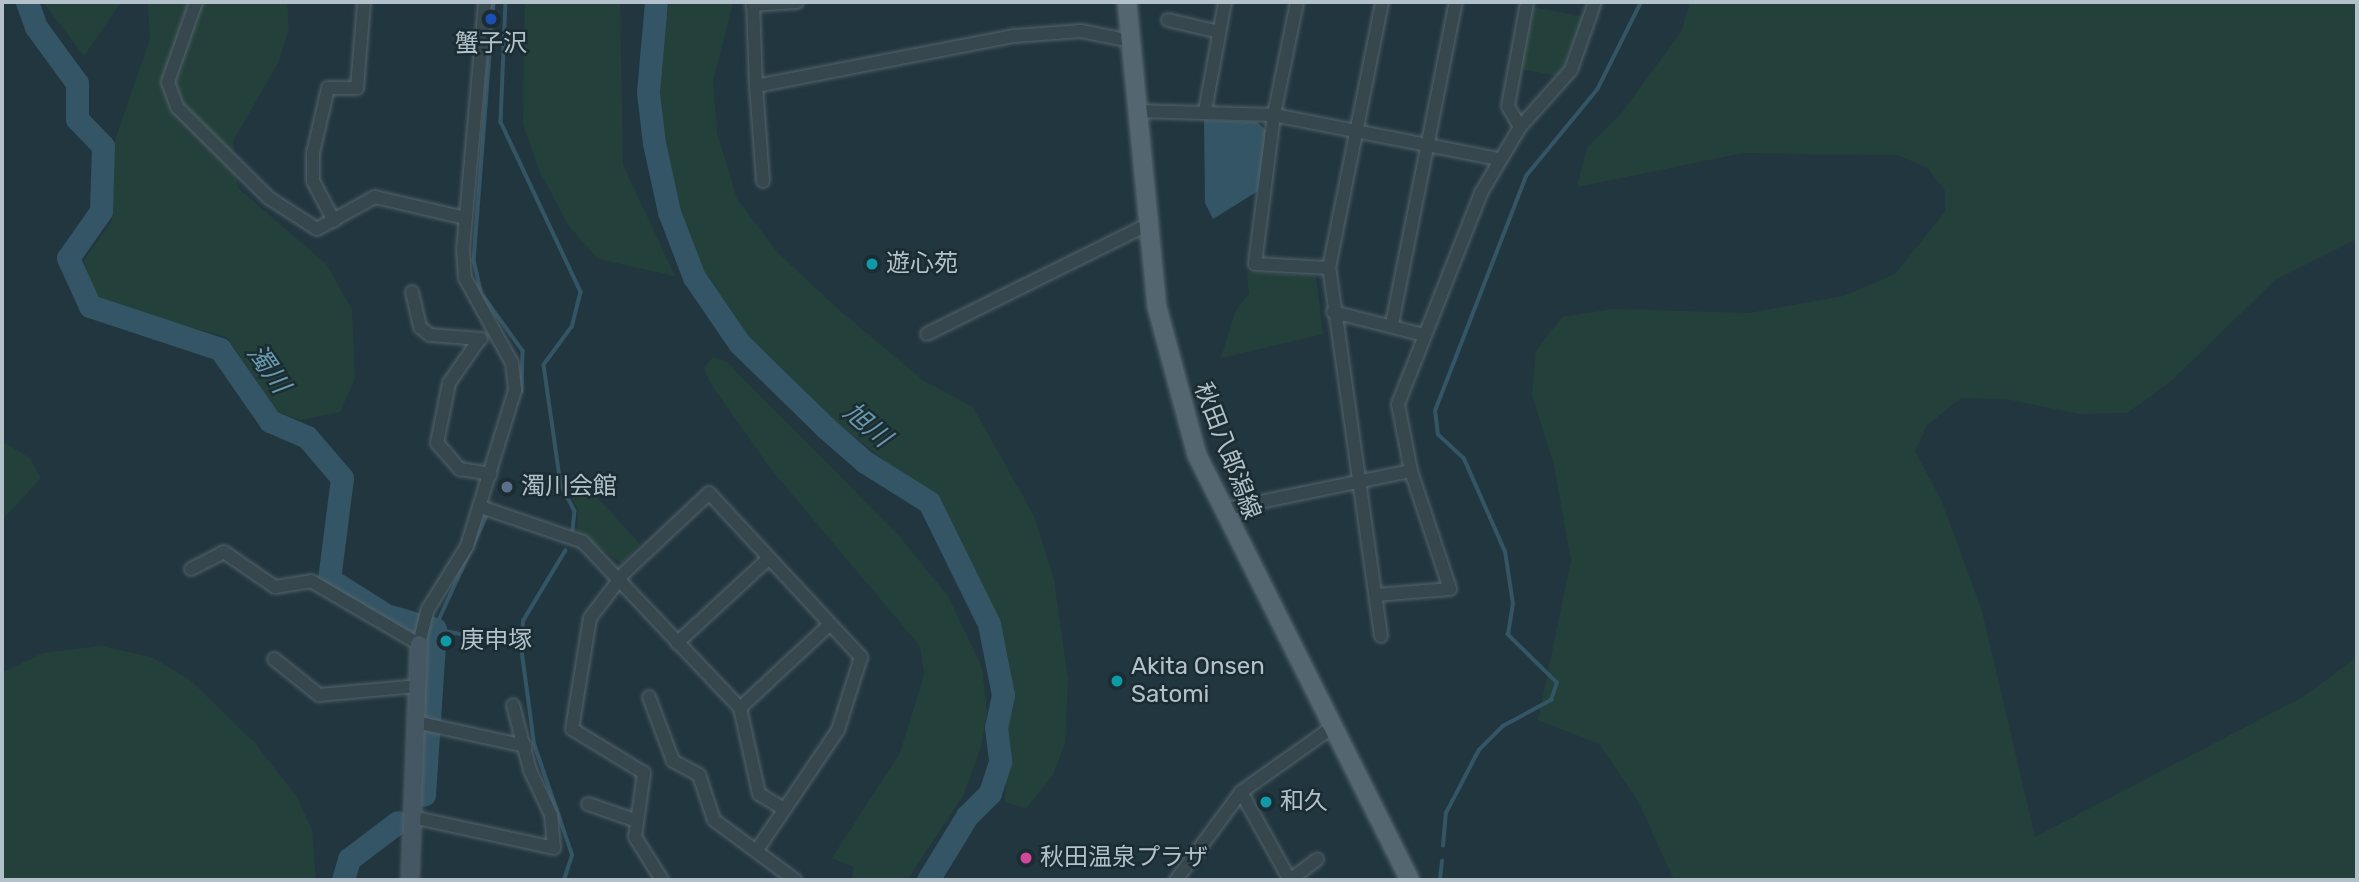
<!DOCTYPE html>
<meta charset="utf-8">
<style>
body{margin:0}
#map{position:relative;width:2359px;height:882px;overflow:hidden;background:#22363f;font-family:Rubik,"Noto Sans JP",sans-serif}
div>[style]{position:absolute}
.green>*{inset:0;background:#24403b}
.water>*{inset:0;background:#335565}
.stream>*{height:3.5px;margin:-1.75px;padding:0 1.75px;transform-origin:1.75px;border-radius:1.75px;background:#335565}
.river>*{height:23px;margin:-11.5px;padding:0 11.5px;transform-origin:11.5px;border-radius:11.5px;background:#335565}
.roads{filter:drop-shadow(0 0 2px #54646c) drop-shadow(0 0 2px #54646c)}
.street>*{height:12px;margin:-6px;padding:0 6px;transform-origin:6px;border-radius:6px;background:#36474e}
.secondary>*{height:16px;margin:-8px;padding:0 8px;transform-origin:8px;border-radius:8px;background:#445762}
.primary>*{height:18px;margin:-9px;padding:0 9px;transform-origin:9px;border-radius:9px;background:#54666f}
.dots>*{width:19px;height:19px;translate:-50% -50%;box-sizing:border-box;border:4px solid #1b2c33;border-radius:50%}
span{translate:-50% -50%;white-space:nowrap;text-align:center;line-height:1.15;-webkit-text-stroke:5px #1b2c33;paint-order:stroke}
.poi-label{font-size:24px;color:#b2c1ca}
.left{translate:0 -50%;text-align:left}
.street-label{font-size:24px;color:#b2c1ca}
.water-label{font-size:26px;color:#6997ab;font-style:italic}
.frame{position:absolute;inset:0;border:4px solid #b2c1ca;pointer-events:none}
</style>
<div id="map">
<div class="green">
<i style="clip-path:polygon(43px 2px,121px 2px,84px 56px)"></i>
<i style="clip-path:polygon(148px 2px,287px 2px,289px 29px,278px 63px,233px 141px,238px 188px,327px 265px,352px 310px,355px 378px,340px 412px,300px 420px,276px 411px,227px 337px,104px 304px,89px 283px,84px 260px,112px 221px,114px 143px,150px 39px)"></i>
<i style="clip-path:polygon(525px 2px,620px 2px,623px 165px,675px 276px,598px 259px,569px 226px,540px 172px,523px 124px)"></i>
<i style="clip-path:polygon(669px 2px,733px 2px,713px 81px,717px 133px,737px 199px,778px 253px,838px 309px,924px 381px,973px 407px,1034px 516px,1054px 580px,1068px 680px,1065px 743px,1053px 775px,1026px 808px,1005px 802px,1011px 672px,995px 618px,936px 503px,801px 393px,738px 331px,706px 284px,677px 215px,669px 171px,659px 80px)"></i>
<i style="clip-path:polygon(1690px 2px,2357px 2px,2357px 239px,2275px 280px,2170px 382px,2127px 413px,2080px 414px,2006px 399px,1961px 398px,1927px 425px,1915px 451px,1942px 502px,1982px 611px,2035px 837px,2303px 697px,2357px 657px,2357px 880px,1674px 880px,1638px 801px,1599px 744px,1538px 720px,1571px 560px,1554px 465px,1532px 395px,1536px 351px,1562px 317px,1613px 309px,1749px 313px,1844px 296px,1895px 274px,1945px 212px,1945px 191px,1928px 168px,1897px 155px,1743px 153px,1577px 187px,1587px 148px,1620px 115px,1681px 32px)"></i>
<i style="clip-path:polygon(1532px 7px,1585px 17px,1559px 76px,1521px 69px)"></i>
<i style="clip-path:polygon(1247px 272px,1316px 276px,1323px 334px,1221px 358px,1236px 310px,1249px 294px)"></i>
<i style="clip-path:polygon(713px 357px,727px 362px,899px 536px,948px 596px,982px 668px,987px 712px,981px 747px,963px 796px,907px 880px,852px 880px,854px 867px,832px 858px,900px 753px,924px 675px,920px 646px,770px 468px,709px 381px,704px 368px)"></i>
<i style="clip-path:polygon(2px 441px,30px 458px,41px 478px,2px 520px)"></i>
<i style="clip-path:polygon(581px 480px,640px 544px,622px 564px,577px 531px,578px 510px,567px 489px)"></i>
<i style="clip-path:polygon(101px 646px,151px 657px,190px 680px,255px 743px,297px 797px,312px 830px,316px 880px,2px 880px,2px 673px,43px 653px)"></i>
</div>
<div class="water">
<i style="clip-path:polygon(1204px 120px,1257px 122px,1266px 130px,1258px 191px,1213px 219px,1205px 203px)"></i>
</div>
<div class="stream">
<i style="left:494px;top:2px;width:259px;rotate:94.4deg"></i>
<i style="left:474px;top:260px;width:35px;rotate:77deg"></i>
<i style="left:482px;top:294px;width:70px;rotate:54.3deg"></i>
<i style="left:523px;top:351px;width:40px;rotate:91.4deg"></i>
<i style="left:506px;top:2px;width:120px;rotate:92.4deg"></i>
<i style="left:501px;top:122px;width:188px;rotate:64.8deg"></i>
<i style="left:581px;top:292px;width:36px;rotate:104deg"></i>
<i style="left:572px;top:327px;width:47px;rotate:126.4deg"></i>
<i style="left:544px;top:365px;width:120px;rotate:81.9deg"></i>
<i style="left:561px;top:484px;width:30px;rotate:63deg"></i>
<i style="left:575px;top:511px;width:19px;rotate:96deg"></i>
<i style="left:487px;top:516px;width:124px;rotate:114.7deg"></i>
<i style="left:435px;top:629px;width:88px;rotate:11.2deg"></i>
<i style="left:1443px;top:846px;width:33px;rotate:-85deg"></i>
<i style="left:1446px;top:813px;width:71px;rotate:-62.4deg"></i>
<i style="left:1479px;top:750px;width:34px;rotate:-45deg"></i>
<i style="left:1503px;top:726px;width:55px;rotate:-28.4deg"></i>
<i style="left:1551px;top:700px;width:18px;rotate:-71deg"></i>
<i style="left:1557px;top:683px;width:69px;rotate:-135.6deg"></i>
<i style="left:1508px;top:635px;width:31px;rotate:-81deg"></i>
<i style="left:1513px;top:604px;width:53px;rotate:-98.7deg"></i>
<i style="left:1505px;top:552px;width:102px;rotate:-113.8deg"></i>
<i style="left:1464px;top:459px;width:35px;rotate:-137deg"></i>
<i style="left:1438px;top:435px;width:24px;rotate:-97deg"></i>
<i style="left:1435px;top:411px;width:252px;rotate:-68.8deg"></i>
<i style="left:1526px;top:176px;width:112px;rotate:-50.5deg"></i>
<i style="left:1597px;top:90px;width:98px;rotate:-63.4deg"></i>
<i style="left:1440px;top:878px;width:17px;rotate:-83deg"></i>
<i style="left:564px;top:880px;width:26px;rotate:-72deg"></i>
<i style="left:572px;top:855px;width:117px;rotate:-108.9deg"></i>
<i style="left:534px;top:744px;width:99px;rotate:-97.6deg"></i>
<i style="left:521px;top:646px;width:25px;rotate:-85deg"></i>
<i style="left:523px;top:621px;width:82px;rotate:-59deg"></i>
</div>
<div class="river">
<i style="left:27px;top:2px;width:27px;rotate:70deg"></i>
<i style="left:36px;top:27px;width:69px;rotate:53.8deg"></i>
<i style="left:77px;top:83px;width:36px;rotate:90deg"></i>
<i style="left:77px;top:119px;width:37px;rotate:46deg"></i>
<i style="left:103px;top:146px;width:65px;rotate:91.8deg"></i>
<i style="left:101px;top:211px;width:57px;rotate:125.1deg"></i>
<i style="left:68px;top:258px;width:53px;rotate:65.4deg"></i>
<i style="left:90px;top:306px;width:137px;rotate:18.3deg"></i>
<i style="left:220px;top:349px;width:88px;rotate:55.2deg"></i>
<i style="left:270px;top:421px;width:40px;rotate:23.4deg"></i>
<i style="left:307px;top:437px;width:54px;rotate:49.5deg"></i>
<i style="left:342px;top:478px;width:102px;rotate:97.3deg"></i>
<i style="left:329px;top:579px;width:67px;rotate:32.3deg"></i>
<i style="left:386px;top:615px;width:51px;rotate:15.9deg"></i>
<i style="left:435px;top:629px;width:166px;rotate:93.8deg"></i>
<i style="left:656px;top:2px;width:90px;rotate:95.1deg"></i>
<i style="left:648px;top:92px;width:51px;rotate:83.3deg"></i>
<i style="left:654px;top:143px;width:71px;rotate:77.7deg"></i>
<i style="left:669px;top:212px;width:70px;rotate:69deg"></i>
<i style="left:694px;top:277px;width:80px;rotate:55.7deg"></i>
<i style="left:739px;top:343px;width:120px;rotate:44.3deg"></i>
<i style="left:825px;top:427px;width:53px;rotate:41.2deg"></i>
<i style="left:865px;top:462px;width:75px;rotate:32deg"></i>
<i style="left:929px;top:502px;width:136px;rotate:63.8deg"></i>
<i style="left:989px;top:624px;width:72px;rotate:78.8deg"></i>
<i style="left:1003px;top:695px;width:33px;rotate:102deg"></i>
<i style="left:996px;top:727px;width:35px;rotate:83deg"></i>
<i style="left:1000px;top:762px;width:33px;rotate:108deg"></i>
<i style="left:990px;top:793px;width:33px;rotate:135deg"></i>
<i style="left:967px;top:816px;width:75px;rotate:121.4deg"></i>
<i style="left:343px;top:880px;width:22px;rotate:-74deg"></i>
<i style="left:349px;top:859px;width:61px;rotate:-37.1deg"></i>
</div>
<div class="roads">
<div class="street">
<i style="left:196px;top:2px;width:85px;rotate:109.3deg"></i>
<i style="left:168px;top:82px;width:27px;rotate:70deg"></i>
<i style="left:177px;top:107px;width:129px;rotate:44.7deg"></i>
<i style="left:269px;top:198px;width:57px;rotate:32.9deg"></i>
<i style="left:317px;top:229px;width:66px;rotate:-28.9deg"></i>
<i style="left:375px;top:197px;width:92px;rotate:13.1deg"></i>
<i style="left:753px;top:2px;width:84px;rotate:88deg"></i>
<i style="left:1297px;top:2px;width:115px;rotate:101.5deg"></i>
<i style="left:1274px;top:115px;width:150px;rotate:97.3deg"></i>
<i style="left:1255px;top:264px;width:74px;rotate:3.1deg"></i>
<i style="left:752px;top:5px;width:45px;rotate:-3.8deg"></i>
<i style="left:1168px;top:20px;width:52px;rotate:13.2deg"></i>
<i style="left:1137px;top:111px;width:137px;rotate:1.7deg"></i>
<i style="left:1274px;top:115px;width:228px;rotate:11.1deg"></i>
<i style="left:1205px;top:111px;width:111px;rotate:-79.6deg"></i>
<i style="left:1520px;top:127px;width:24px;rotate:-120deg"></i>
<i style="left:1508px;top:106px;width:106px;rotate:-79.6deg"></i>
<i style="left:763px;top:181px;width:95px;rotate:-94.2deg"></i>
<i style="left:756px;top:86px;width:263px;rotate:-11deg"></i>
<i style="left:1014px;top:36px;width:67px;rotate:-4.3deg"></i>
<i style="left:1081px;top:31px;width:50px;rotate:11.5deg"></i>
<i style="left:334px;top:221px;width:45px;rotate:-117.7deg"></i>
<i style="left:313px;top:181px;width:28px;rotate:-90deg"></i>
<i style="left:313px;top:153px;width:67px;rotate:-77deg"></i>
<i style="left:328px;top:88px;width:29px"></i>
<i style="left:357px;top:88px;width:86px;rotate:-85.3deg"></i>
<i style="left:412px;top:292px;width:36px;rotate:77deg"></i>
<i style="left:420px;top:327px;width:13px;rotate:39deg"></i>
<i style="left:430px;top:335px;width:51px;rotate:4.5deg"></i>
<i style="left:1333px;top:312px;width:94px;rotate:14.2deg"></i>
<i style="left:1392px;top:324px;width:328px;rotate:-78.8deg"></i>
<i style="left:927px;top:334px;width:243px;rotate:-26.4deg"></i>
<i style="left:478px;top:341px;width:51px;rotate:124.6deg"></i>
<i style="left:449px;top:383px;width:61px;rotate:101.3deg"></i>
<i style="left:437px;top:443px;width:35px;rotate:49deg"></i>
<i style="left:460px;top:469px;width:31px;rotate:9deg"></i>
<i style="left:481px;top:507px;width:108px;rotate:18.9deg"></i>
<i style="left:583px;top:542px;width:228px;rotate:46.6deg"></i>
<i style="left:740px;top:708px;width:88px;rotate:77.5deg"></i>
<i style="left:759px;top:794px;width:29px;rotate:31deg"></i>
<i style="left:1222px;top:510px;width:193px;rotate:-11.7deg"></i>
<i style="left:191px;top:569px;width:37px;rotate:-27deg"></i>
<i style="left:224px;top:552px;width:62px;rotate:34.5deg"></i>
<i style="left:275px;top:587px;width:36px;rotate:-9deg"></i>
<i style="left:311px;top:581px;width:125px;rotate:30.3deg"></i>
<i style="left:419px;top:644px;width:36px;rotate:-76deg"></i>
<i style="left:428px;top:609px;width:74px;rotate:-58.2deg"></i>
<i style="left:467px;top:546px;width:163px;rotate:-72.9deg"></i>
<i style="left:515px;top:390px;width:27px;rotate:-96deg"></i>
<i style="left:512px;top:363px;width:97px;rotate:-118.9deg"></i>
<i style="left:465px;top:278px;width:28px;rotate:-94deg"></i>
<i style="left:463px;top:250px;width:249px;rotate:-84.9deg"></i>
<i style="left:1376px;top:595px;width:74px;rotate:-4.6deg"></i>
<i style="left:1450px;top:589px;width:124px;rotate:-108.3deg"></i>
<i style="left:1411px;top:471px;width:68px;rotate:-101deg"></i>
<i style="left:1398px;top:404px;width:227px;rotate:-68.5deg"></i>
<i style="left:1481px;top:193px;width:77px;rotate:-59.4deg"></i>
<i style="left:1520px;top:127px;width:76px;rotate:-48.2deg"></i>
<i style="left:1571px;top:70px;width:72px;rotate:-70.6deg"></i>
<i style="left:1381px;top:636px;width:372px;rotate:-98deg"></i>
<i style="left:1329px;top:268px;width:271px;rotate:-78.7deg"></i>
<i style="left:677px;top:643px;width:125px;rotate:-42.7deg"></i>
<i style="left:274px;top:659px;width:58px;rotate:38.7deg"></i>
<i style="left:319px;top:695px;width:98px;rotate:-5.2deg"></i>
<i style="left:649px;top:697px;width:68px;rotate:69.4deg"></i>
<i style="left:673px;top:761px;width:30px;rotate:28deg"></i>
<i style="left:699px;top:775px;width:47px;rotate:71.6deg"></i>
<i style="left:714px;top:820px;width:101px;rotate:36.5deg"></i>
<i style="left:740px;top:708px;width:123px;rotate:-43deg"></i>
<i style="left:415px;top:722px;width:113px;rotate:12.3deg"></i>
<i style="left:1241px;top:792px;width:101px;rotate:60.9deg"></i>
<i style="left:588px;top:804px;width:52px;rotate:19.1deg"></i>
<i style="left:412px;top:817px;width:145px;rotate:12.3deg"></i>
<i style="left:554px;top:848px;width:33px;rotate:-95deg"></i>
<i style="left:551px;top:815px;width:50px;rotate:-115deg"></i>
<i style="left:530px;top:770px;width:67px;rotate:-104.7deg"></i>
<i style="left:662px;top:880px;width:51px;rotate:-122.1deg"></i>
<i style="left:635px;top:837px;width:65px;rotate:-82deg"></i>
<i style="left:644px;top:773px;width:84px;rotate:-148.6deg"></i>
<i style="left:572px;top:729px;width:112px;rotate:-80.8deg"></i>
<i style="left:590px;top:618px;width:58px;rotate:-52.7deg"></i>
<i style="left:625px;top:572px;width:115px;rotate:-43.2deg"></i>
<i style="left:709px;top:493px;width:224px;rotate:47.2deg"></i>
<i style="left:861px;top:657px;width:77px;rotate:107.5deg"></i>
<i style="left:838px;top:730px;width:145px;rotate:124deg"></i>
<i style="left:1176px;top:880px;width:109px;rotate:-53.5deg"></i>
<i style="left:1241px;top:792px;width:110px;rotate:-35.4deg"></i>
<i style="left:1290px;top:880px;width:34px;rotate:-37deg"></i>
</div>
<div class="secondary">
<i style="left:410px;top:880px;width:236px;rotate:-87.8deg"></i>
</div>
<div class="primary">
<i style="left:1127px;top:2px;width:306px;rotate:84.4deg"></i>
<i style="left:1157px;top:307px;width:153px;rotate:74.9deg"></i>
<i style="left:1197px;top:455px;width:475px;rotate:63.4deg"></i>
</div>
</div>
<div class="dots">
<i style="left:491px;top:19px;background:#1a4fb4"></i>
<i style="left:872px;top:264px;background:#0f9aa8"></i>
<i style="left:507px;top:487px;background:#5c6f8a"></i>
<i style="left:446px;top:641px;background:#0f9aa8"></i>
<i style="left:1117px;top:681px;background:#0f9aa8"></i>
<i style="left:1266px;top:802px;background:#0f9aa8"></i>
<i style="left:1026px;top:858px;background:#d1479c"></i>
</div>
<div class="poi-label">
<span style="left:491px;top:44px">蟹子沢</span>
<span class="left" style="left:886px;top:264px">遊心苑</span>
<span class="left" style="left:521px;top:487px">濁川会館</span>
<span class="left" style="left:460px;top:641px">庚申塚</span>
<span class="left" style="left:1131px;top:681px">Akita Onsen<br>Satomi</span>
<span class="left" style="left:1280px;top:802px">和久</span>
<span class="left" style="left:1040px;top:858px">秋田温泉プラザ</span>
</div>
<div class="street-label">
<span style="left:1227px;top:451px;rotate:69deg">秋田八郎潟線</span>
</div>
<div class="water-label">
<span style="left:268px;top:369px;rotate:55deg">濁川</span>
<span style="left:867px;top:425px;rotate:40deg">旭川</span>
</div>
<div class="frame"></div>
</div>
